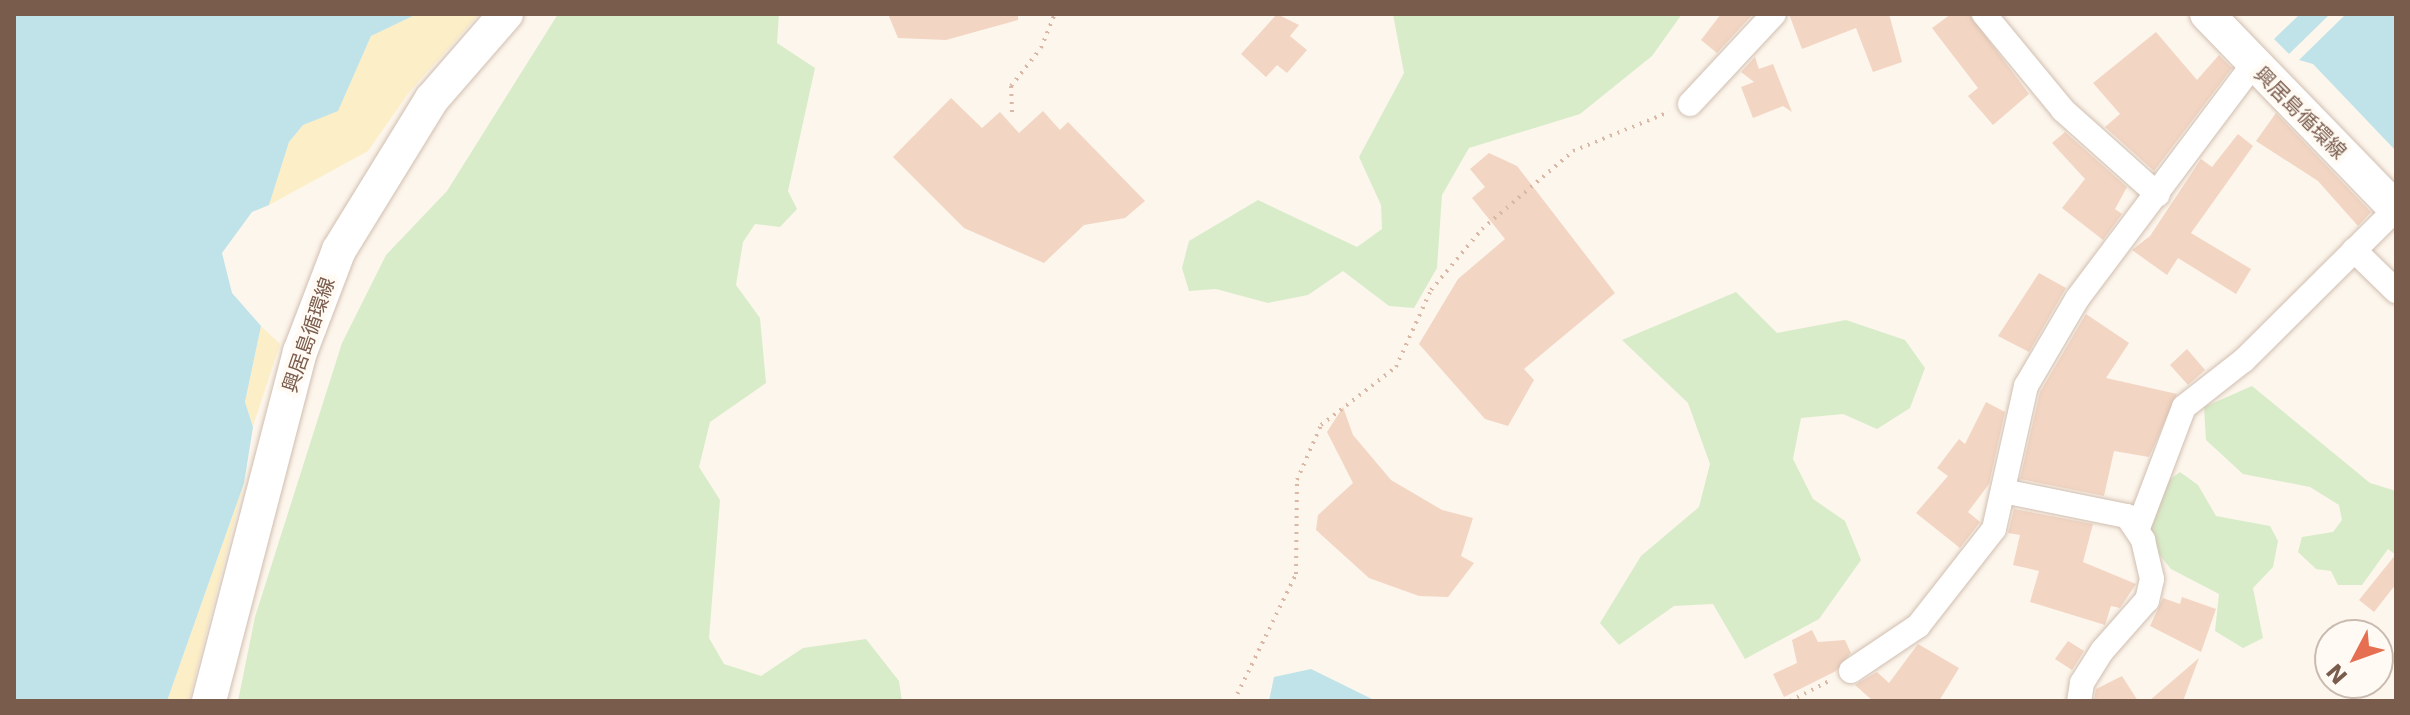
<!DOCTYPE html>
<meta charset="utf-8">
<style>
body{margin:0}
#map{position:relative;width:2410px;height:715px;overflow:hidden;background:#fdf6ec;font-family:"DejaVu Sans","Noto Sans JP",sans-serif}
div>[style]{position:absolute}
.green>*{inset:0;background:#d8ecc9}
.sand>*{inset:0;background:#fcefc7}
.water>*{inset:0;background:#bfe3e8}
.building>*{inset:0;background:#f3d5c3}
.path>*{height:4px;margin-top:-2px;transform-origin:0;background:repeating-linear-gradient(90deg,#d9b8a5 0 2px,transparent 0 8px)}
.roads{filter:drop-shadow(0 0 2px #d1beb0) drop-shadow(0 0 2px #d1beb0)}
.street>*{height:24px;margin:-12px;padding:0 12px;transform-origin:12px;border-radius:12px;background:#fff}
.secondary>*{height:34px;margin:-17px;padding:0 17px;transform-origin:17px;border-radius:17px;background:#fff}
span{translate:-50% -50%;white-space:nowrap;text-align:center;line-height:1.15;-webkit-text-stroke:8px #fffaf3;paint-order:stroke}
.street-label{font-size:20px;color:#7a5c4d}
.frame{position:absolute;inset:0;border:16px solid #7a5c4d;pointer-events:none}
.north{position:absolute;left:2314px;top:619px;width:80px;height:80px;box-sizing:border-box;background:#fffaf3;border:2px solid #cabbb1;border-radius:50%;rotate:229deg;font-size:22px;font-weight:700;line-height:32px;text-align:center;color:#7a5c4d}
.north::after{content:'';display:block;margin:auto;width:28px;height:36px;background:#e76f51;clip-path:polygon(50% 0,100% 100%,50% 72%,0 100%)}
</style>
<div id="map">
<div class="green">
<i style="clip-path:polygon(558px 14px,779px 14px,777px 43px,815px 68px,788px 191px,797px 209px,780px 227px,755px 224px,743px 242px,736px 285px,760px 318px,766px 383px,710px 422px,699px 467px,720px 500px,709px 638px,724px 664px,761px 676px,803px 648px,866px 639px,899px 681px,902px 701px,238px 701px,255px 617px,342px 343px,386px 255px,447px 191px)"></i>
<i style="clip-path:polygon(1393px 14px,1682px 14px,1652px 56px,1580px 114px,1469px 148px,1442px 195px,1437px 268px,1414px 308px,1389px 306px,1343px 271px,1308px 295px,1268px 303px,1216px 289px,1189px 291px,1182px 268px,1189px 241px,1258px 200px,1357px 247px,1382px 229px,1381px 205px,1359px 157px,1404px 73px)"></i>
<i style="clip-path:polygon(1736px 292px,1777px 333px,1846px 320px,1905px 340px,1925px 368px,1910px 408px,1877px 429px,1843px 414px,1801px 418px,1793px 459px,1813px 499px,1845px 521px,1861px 560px,1819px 619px,1745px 659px,1713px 604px,1674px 606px,1619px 645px,1600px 623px,1641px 556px,1699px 507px,1710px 464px,1688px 403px,1622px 340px)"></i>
<i style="clip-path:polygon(2252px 386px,2370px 483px,2396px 491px,2396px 555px,2388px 549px,2362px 585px,2338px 585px,2331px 571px,2316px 569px,2298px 552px,2302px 537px,2333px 532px,2342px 520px,2339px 505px,2310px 487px,2243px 474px,2206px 440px,2204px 407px)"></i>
<i style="clip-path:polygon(2180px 472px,2198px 485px,2216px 516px,2270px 526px,2278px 541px,2273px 567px,2253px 588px,2263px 638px,2243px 648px,2215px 631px,2219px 594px,2171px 569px,2154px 548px,2150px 530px,2168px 481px)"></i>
</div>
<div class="sand">
<i style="clip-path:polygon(417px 14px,479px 14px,410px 91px,368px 151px,269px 205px,289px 142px,303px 125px,338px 110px,371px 36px)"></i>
<i style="clip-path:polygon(261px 326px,280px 344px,253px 426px,245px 403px)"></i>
<i style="clip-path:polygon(244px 483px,189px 701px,167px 701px)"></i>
</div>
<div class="water">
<i style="clip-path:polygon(14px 14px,417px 14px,371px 36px,338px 111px,303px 125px,289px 142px,269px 205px,252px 212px,222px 253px,232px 293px,261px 326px,245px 402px,253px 427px,244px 483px,167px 701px,14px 701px)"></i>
<i style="clip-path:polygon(2300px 14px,2330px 14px,2289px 54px,2274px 39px)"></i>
<i style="clip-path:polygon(2346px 14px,2396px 14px,2396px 151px,2313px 64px,2299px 60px)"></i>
<i style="clip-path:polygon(1311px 669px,1376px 701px,1269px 701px,1274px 677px)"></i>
</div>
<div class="building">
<i style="clip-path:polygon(888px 14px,1018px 14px,1018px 20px,946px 40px,898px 38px)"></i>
<i style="clip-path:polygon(1277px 14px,1299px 25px,1290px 36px,1307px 50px,1287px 73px,1277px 65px,1266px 77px,1241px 54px)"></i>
<i style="clip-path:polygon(1721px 14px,1753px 14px,1717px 53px,1701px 40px)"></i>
<i style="clip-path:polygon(1789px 14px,1889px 14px,1902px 62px,1873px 72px,1856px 28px,1802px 49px)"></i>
<i style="clip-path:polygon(1951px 14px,1969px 14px,2029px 94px,1993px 125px,1968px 96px,1978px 88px,1932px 28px)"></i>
<i style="clip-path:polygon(2156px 32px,2197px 80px,2219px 55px,2232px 68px,2154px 171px,2105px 127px,2120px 114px,2093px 83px)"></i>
<i style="clip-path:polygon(1755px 57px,1759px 69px,1773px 64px,1792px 112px,1783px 106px,1753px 118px,1741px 87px,1754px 82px,1741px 72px)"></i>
<i style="clip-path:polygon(951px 98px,982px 128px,1000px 112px,1019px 133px,1043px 111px,1060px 130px,1068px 122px,1145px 201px,1125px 218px,1084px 225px,1044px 263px,964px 228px,893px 157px)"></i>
<i style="clip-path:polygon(2276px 113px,2371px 212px,2358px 226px,2318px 181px,2256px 141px)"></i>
<i style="clip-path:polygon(2065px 132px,2127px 187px,2115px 209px,2122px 214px,2103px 240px,2062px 208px,2085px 179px,2052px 143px)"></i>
<i style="clip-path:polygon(2238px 134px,2253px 146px,2191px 233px,2251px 269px,2236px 294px,2178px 258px,2167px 275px,2132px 250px,2150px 236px,2201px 159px,2212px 167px)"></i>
<i style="clip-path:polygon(1489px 153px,1517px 166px,1615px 293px,1524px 369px,1534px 380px,1508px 426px,1485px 419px,1419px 344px,1458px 279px,1505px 239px,1472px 198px,1485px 187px,1470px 169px)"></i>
<i style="clip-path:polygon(2039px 273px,2066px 288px,2029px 352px,1998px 336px)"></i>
<i style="clip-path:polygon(2086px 314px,2129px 343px,2106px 378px,2177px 394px,2149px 457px,2114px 451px,2104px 496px,2020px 479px,2040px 392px)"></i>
<i style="clip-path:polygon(2187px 349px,2205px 370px,2188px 385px,2170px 365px)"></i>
<i style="clip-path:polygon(1986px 402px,2005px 412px,1989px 484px,1968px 512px,1980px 522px,1960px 548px,1916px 513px,1948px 476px,1937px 468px,1959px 439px,1965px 444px)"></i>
<i style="clip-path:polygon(1343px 407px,1353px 435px,1391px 480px,1442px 510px,1473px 518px,1461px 556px,1474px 563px,1448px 597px,1419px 596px,1369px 578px,1316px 530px,1318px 515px,1353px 483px,1327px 432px)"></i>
<i style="clip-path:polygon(2014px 509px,2093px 524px,2083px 562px,2136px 584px,2120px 608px,2111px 606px,2105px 625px,2030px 602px,2039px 571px,2013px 565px,2020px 535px,2008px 533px)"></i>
<i style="clip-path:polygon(2396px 554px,2396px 584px,2374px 612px,2359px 600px)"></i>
<i style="clip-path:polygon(2182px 597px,2216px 609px,2201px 652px,2150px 626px,2163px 598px,2180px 604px)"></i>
<i style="clip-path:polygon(1812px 630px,1818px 642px,1845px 640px,1851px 653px,1836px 671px,1784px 697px,1773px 674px,1797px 663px,1792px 640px)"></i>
<i style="clip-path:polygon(2068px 641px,2084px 651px,2072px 670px,2055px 659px)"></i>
<i style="clip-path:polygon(1918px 644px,1959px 668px,1939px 701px,1873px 701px,1855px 685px,1877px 672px,1889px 683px)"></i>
<i style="clip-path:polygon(2199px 658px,2183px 701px,2149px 701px)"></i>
<i style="clip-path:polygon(2122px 676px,2138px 701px,2094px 701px,2096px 689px)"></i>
</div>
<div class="path">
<i style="left:1012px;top:112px;width:26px;rotate:-92deg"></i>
<i style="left:1011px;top:86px;width:48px;rotate:-51.7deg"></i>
<i style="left:1041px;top:48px;width:37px;rotate:-68deg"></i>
<i style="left:1234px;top:701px;width:141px;rotate:-64deg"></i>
<i style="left:1296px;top:574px;width:94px;rotate:-89.4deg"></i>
<i style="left:1297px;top:480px;width:60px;rotate:-66.4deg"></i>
<i style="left:1321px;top:425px;width:95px;rotate:-37.7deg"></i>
<i style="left:1396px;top:367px;width:85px;rotate:-65.6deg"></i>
<i style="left:1431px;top:290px;width:80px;rotate:-50.1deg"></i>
<i style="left:1482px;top:229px;width:120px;rotate:-40.6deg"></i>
<i style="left:1573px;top:151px;width:104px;rotate:-22.1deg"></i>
<i style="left:1790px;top:701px;width:46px;rotate:-27.1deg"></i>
</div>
<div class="roads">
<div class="street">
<i style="left:1984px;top:14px;width:124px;rotate:50.5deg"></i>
<i style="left:2063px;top:110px;width:127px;rotate:41.8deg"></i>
<i style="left:1690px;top:104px;width:123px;rotate:-47deg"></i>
<i style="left:2354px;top:250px;width:59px;rotate:44.3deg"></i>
<i style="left:2003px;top:491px;width:126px;rotate:11.4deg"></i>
<i style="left:2127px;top:516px;width:29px;rotate:56deg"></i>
<i style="left:2143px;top:540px;width:40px;rotate:77deg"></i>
<i style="left:2152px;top:579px;width:22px;rotate:103deg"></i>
<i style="left:2147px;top:600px;width:68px;rotate:131.4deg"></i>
<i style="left:2102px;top:651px;width:38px;rotate:122deg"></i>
<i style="left:2082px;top:683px;width:18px;rotate:99deg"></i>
<i style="left:2138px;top:528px;width:129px;rotate:-69.2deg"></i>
<i style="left:2184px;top:407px;width:76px;rotate:-38.1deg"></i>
<i style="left:2244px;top:360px;width:214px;rotate:-44.8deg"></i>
<i style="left:1851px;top:671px;width:81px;rotate:-33.9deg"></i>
<i style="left:1918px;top:626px;width:123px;rotate:-51.9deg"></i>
<i style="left:1994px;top:529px;width:147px;rotate:-77.4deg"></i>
<i style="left:2026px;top:386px;width:101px;rotate:-59.6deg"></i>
<i style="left:2077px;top:299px;width:291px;rotate:-53.1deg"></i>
</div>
<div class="secondary">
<i style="left:2207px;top:14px;width:272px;rotate:45.9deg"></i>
<i style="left:209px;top:701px;width:361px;rotate:-75.4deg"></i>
<i style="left:300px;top:352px;width:109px;rotate:-69.1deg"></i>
<i style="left:339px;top:250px;width:177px;rotate:-58.4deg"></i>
<i style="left:432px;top:99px;width:113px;rotate:-49deg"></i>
</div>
</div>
<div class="street-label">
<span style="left:2300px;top:113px;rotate:45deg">興居島循環線</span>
<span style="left:309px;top:335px;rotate:-71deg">興居島循環線</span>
</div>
<div class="frame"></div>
<div class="north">N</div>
</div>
